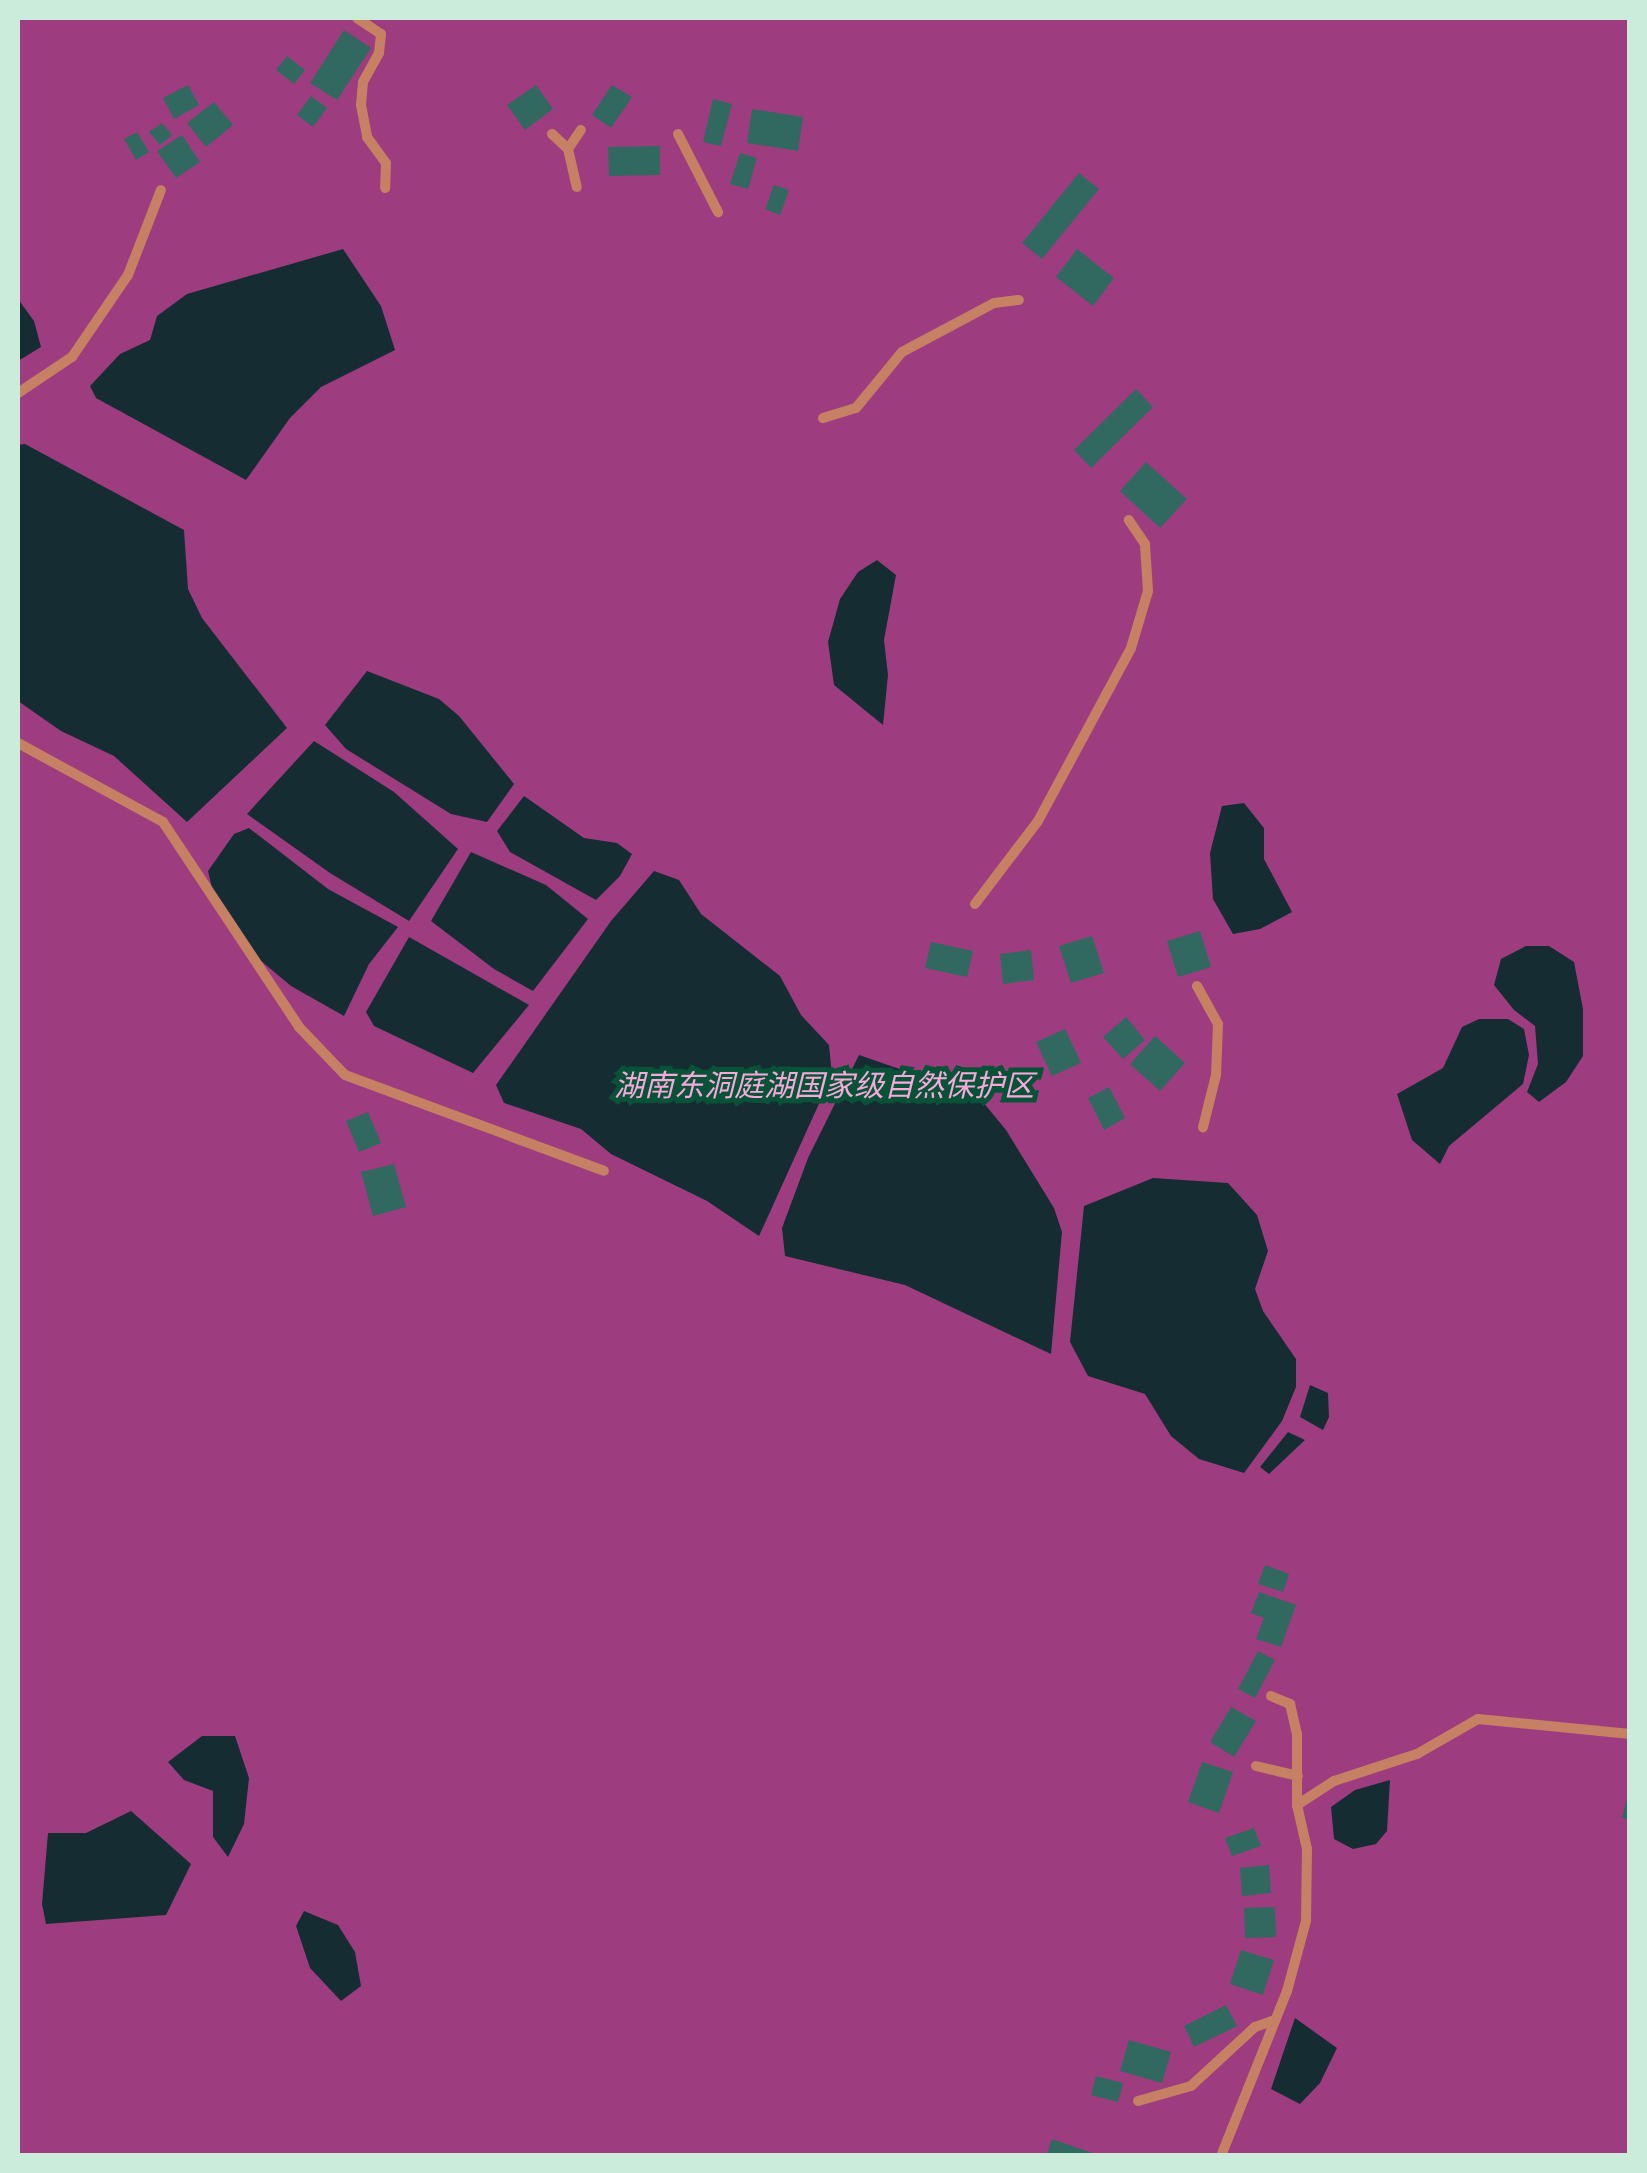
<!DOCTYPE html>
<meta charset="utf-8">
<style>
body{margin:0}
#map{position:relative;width:1647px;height:2173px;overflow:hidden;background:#085338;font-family:"Libre Baskerville","Noto Sans SC",serif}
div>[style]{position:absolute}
.green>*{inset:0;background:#9d3d7f}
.water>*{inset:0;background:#162c33}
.building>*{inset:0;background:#316960}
.minor>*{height:10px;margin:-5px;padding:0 5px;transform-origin:5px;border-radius:5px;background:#c68064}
span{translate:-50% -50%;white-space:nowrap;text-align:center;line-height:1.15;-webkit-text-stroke:10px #085338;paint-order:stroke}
.park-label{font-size:30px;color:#f7a9da;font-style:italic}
.frame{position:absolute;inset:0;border:20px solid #ccecdb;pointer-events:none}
</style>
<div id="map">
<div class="green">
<i style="clip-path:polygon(18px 18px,1629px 18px,1629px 2155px,18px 2155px)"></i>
</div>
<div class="water">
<i style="clip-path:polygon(343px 249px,381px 306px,395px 350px,321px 387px,290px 418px,246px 480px,96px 398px,90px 386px,120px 354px,150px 340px,157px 316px,187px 294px)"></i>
<i style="clip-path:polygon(18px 299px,34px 321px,41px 347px,18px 361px)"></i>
<i style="clip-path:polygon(25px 444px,184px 530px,188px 589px,202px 618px,287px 728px,187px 822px,114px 756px,61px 731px,18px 701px,18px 445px)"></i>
<i style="clip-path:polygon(877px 560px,896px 575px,884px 640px,888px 675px,883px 725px,834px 685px,828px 642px,840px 599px,858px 572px)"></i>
<i style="clip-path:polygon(367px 671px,439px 699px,459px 716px,514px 784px,487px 822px,451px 814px,346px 749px,325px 725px)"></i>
<i style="clip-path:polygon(314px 741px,394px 792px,458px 849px,409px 921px,330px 873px,247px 814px)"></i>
<i style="clip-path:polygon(524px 796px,584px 838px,617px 843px,632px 854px,620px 876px,596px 900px,510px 852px,497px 831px)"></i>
<i style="clip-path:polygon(1244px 803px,1264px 828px,1264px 859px,1292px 912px,1260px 929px,1233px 934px,1213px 899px,1210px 853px,1222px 806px)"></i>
<i style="clip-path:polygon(249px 828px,328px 889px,398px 927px,369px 964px,344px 1016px,291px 986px,260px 960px,215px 900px,208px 871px,234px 834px)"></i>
<i style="clip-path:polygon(471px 852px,546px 885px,588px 919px,533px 991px,494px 969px,431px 921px)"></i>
<i style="clip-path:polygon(654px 871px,679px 880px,701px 914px,780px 976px,801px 1015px,829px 1045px,832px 1075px,759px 1236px,707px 1201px,611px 1154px,581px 1129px,504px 1103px,496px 1085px,611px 921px)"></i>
<i style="clip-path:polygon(409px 937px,529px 1005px,473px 1073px,374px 1026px,366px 1012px)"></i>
<i style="clip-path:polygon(1526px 946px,1549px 946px,1574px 962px,1583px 1009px,1583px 1056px,1566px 1082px,1539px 1102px,1527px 1092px,1538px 1064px,1535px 1026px,1514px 1010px,1494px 985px,1501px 959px)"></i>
<i style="clip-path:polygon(1479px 1019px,1508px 1019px,1524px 1029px,1529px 1055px,1523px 1084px,1449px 1146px,1440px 1164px,1412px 1140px,1397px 1094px,1443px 1068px,1462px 1027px)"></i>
<i style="clip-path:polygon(859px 1055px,978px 1096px,1006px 1130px,1054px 1208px,1062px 1232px,1051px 1354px,905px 1285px,785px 1256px,782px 1228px,808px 1158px)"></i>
<i style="clip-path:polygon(1153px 1178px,1228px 1183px,1257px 1215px,1268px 1251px,1255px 1289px,1263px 1311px,1296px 1359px,1296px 1387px,1282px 1421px,1244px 1473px,1199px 1459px,1171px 1436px,1145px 1394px,1088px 1376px,1070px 1342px,1084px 1206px)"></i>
<i style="clip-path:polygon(1310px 1385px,1328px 1393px,1329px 1417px,1323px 1430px,1300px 1417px)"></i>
<i style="clip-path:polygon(1288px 1432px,1305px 1440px,1269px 1474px,1260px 1467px)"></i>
<i style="clip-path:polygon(202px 1736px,235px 1736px,249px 1778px,244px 1824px,228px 1857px,213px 1837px,213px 1791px,184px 1780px,168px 1762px)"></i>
<i style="clip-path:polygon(1390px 1780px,1387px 1831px,1376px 1844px,1353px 1849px,1334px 1839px,1331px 1807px,1355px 1790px)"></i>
<i style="clip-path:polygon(131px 1811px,191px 1864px,166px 1915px,46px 1924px,42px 1904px,48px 1833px,86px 1833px)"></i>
<i style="clip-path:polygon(304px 1911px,338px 1925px,355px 1952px,361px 1986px,341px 2001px,310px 1968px,296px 1926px)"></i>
<i style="clip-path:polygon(1295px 2018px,1337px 2048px,1320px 2083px,1300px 2104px,1271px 2089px)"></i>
</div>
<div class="building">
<i style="clip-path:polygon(344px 30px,371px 48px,337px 100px,310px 83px)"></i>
<i style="clip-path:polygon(287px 56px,305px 70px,294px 84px,276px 70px)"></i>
<i style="clip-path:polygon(188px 85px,199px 105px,174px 119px,163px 98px)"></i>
<i style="clip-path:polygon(536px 85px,553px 109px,525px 130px,507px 105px)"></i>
<i style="clip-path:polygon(612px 85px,632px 97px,611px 128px,592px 115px)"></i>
<i style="clip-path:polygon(311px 96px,327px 108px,313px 127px,297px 115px)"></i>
<i style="clip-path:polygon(713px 99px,732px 104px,721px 146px,703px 142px)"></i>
<i style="clip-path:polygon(214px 102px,233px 125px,206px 147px,187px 123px)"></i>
<i style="clip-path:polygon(752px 109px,803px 117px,798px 151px,747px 143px)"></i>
<i style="clip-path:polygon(162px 123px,172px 135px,160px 145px,149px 132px)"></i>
<i style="clip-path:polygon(137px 132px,149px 152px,136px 160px,124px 139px)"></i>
<i style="clip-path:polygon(182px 135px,200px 162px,176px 178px,157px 151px)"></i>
<i style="clip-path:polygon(660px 146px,660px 175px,609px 176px,608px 147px)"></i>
<i style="clip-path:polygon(740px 153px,757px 158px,748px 189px,730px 184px)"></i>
<i style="clip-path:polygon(1079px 173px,1099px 189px,1042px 259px,1022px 243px)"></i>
<i style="clip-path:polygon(774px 185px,789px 190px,780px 215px,765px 209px)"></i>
<i style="clip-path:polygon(1077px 249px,1114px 278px,1093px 306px,1056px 277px)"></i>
<i style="clip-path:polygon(1136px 389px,1153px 407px,1091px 468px,1074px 450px)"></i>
<i style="clip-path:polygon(1146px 462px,1187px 499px,1160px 528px,1120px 491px)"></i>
<i style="clip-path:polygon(1200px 931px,1211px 967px,1178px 977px,1167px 941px)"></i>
<i style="clip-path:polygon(1092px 936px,1104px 973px,1071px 983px,1059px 946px)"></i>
<i style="clip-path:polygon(931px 942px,973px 951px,967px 977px,925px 968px)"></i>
<i style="clip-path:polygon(1031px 950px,1034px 980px,1003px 984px,1000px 954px)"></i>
<i style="clip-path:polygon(1126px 1017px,1145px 1040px,1123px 1059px,1103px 1037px)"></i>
<i style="clip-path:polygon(1065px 1029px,1081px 1063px,1052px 1076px,1036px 1042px)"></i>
<i style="clip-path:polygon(1155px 1036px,1185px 1063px,1160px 1091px,1130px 1064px)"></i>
<i style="clip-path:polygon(1109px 1087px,1125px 1118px,1104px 1130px,1088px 1098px)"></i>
<i style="clip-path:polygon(368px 1112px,381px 1143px,359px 1152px,346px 1121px)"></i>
<i style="clip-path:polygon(394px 1164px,406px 1207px,373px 1216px,361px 1172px)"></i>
<i style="clip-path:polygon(1265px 1565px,1289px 1574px,1283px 1592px,1258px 1584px)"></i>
<i style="clip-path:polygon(1259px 1592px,1296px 1605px,1281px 1647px,1256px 1639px,1264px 1618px,1251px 1613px)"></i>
<i style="clip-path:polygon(1258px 1651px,1275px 1660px,1255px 1698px,1238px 1689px)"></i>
<i style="clip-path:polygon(1231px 1707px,1256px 1721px,1234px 1757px,1210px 1742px)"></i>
<i style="clip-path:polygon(1202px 1762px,1233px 1772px,1219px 1813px,1188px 1802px)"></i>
<i style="clip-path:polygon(1628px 1794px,1630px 1795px,1630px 1820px,1622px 1818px)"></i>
<i style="clip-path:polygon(1254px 1828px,1261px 1846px,1232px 1856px,1225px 1838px)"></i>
<i style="clip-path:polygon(1269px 1865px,1271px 1893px,1242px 1896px,1240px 1868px)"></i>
<i style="clip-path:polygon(1275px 1907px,1276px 1937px,1245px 1938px,1244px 1908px)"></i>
<i style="clip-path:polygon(1241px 1950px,1274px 1960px,1263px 1995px,1230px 1984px)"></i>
<i style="clip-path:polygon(1226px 2005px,1237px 2026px,1194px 2047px,1184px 2026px)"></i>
<i style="clip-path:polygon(1129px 2040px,1171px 2052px,1162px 2083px,1120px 2071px)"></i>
<i style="clip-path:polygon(1096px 2076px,1123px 2083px,1118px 2102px,1091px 2095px)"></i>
<i style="clip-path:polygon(1052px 2139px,1098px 2155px,1098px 2156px,1046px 2156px)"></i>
</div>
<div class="minor">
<i style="left:357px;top:18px;width:29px;rotate:34deg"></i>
<i style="left:381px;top:34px;width:19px;rotate:96deg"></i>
<i style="left:379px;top:53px;width:33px;rotate:119deg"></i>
<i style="left:363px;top:82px;width:23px;rotate:95deg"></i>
<i style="left:361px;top:105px;width:33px;rotate:79deg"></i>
<i style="left:367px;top:137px;width:32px;rotate:54deg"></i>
<i style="left:386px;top:163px;width:25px;rotate:92deg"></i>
<i style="left:552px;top:134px;width:22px;rotate:43deg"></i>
<i style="left:568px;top:149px;width:39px;rotate:77deg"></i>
<i style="left:678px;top:134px;width:88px;rotate:62.9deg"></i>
<i style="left:568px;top:149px;width:23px;rotate:-56deg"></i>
<i style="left:18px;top:393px;width:65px;rotate:-33.7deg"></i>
<i style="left:72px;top:357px;width:99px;rotate:-55.7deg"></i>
<i style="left:128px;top:275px;width:91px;rotate:-68.8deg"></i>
<i style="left:823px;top:418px;width:34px;rotate:-17deg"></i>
<i style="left:856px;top:408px;width:72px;rotate:-50.6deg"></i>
<i style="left:902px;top:352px;width:104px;rotate:-28deg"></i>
<i style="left:994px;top:303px;width:25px;rotate:-7deg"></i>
<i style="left:18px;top:743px;width:165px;rotate:28.6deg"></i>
<i style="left:163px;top:822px;width:246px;rotate:56.4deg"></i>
<i style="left:299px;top:1027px;width:66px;rotate:46.2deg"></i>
<i style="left:345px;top:1075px;width:276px;rotate:20.3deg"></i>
<i style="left:975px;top:904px;width:104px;rotate:-52.8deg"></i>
<i style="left:1038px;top:821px;width:196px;rotate:-61.7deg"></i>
<i style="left:1131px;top:648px;width:59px;rotate:-73.4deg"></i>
<i style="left:1148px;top:591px;width:47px;rotate:-93.7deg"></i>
<i style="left:1145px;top:544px;width:29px;rotate:-124deg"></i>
<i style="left:1197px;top:986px;width:43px;rotate:61.1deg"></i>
<i style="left:1218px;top:1024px;width:51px;rotate:92.2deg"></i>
<i style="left:1216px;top:1075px;width:54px;rotate:104deg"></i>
<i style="left:1271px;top:1696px;width:21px;rotate:23deg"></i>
<i style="left:1290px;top:1704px;width:31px;rotate:77deg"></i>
<i style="left:1297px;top:1734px;width:71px;rotate:90deg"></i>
<i style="left:1256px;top:1766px;width:43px;rotate:13.4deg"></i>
<i style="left:1138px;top:2101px;width:55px;rotate:-15.8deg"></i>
<i style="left:1191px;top:2086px;width:87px;rotate:-42.7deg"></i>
<i style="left:1255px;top:2027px;width:21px;rotate:-19deg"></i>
<i style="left:1221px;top:2156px;width:178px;rotate:-68.2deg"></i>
<i style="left:1287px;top:1991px;width:73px;rotate:-74.8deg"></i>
<i style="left:1306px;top:1921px;width:72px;rotate:-89.2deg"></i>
<i style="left:1307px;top:1849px;width:45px;rotate:-102.8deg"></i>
<i style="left:1297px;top:1805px;width:44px;rotate:-33deg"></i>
<i style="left:1334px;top:1781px;width:87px;rotate:-18deg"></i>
<i style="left:1417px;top:1754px;width:70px;rotate:-29.8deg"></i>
<i style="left:1478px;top:1719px;width:153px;rotate:5.6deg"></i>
</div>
<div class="park-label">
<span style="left:824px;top:1086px">湖南东洞庭湖国家级自然保护区</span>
</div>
<div class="frame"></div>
</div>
